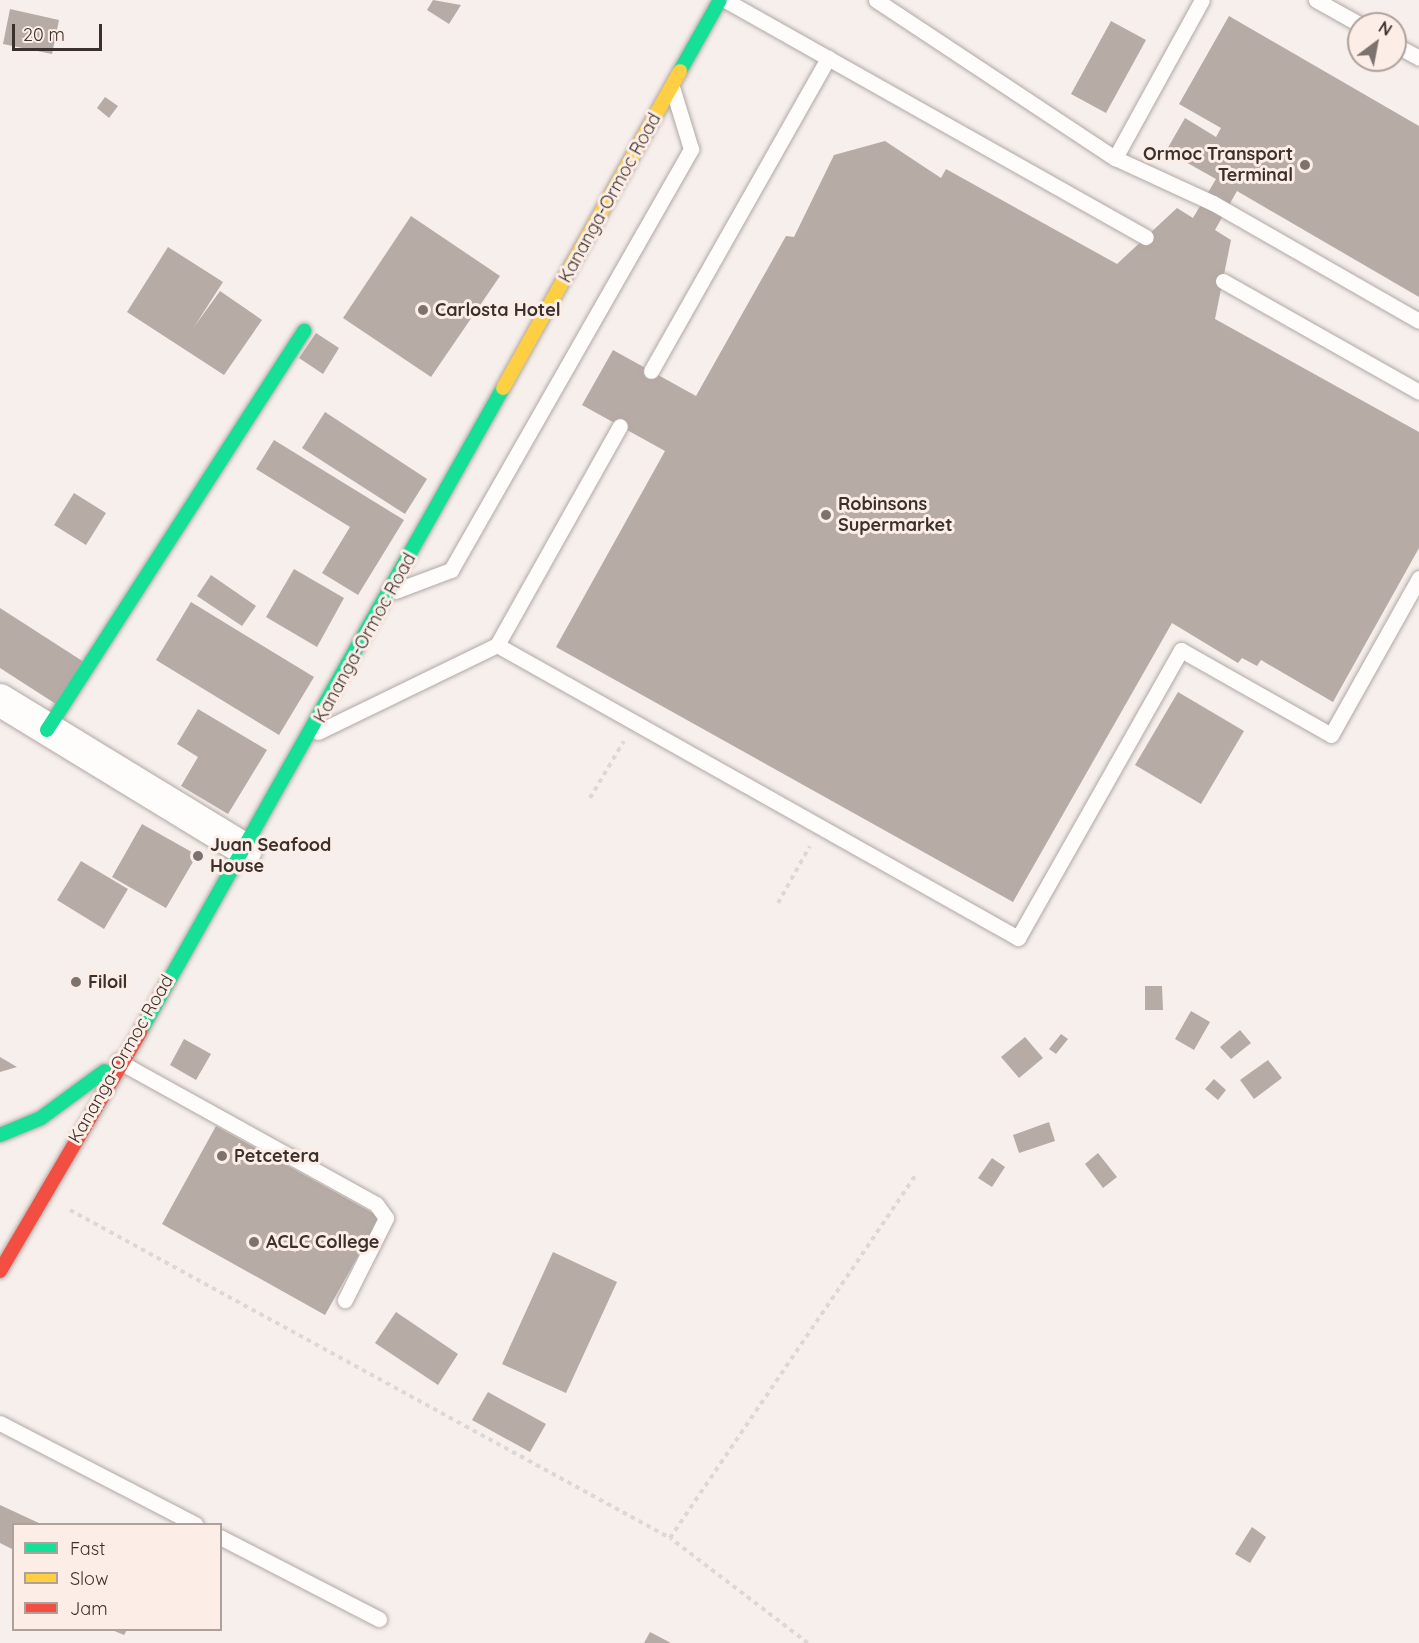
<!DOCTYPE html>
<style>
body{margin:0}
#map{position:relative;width:1419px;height:1643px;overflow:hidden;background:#f7efeb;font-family:Quicksand,sans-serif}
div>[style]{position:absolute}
.building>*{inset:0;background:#b7aba5}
.path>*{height:4px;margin-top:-2px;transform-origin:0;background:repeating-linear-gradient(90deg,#dbd9d7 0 4.5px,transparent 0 9px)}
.roads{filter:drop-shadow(0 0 2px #b0a8a4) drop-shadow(0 0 2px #b0a8a4)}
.lane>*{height:15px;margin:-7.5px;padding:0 7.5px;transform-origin:7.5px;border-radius:7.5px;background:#fefdfc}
.street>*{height:32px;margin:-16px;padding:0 16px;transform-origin:16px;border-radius:16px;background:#fefdfc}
.fast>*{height:14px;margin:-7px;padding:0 7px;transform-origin:7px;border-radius:7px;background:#16e098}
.slow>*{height:14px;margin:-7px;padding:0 7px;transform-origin:7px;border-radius:7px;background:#ffcf43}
.jam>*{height:14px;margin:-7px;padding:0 7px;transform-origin:7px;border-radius:7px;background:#f24e42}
.dots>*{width:16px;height:16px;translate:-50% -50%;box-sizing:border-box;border:3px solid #fcede6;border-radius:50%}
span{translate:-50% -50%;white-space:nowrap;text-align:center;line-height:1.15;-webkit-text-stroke:6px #fcede6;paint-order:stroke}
.poi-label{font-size:18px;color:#3a302c;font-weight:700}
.right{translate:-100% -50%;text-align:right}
.left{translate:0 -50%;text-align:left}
.street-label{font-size:18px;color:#3a302c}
.legend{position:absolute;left:12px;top:1523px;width:210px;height:108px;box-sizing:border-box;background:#fcede6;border:2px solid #aea19c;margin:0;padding:8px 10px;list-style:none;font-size:18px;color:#3a302c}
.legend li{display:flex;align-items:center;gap:12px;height:30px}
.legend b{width:30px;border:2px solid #aea19c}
.north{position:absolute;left:1347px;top:12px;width:60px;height:60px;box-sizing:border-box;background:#fcede6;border:2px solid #aea19c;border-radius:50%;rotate:32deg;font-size:16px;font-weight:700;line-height:24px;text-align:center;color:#3a302c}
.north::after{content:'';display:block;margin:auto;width:21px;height:27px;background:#7c736f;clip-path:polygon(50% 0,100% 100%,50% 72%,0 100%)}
.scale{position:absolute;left:12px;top:24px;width:90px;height:27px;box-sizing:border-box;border:3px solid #3a302c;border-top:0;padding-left:8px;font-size:18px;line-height:21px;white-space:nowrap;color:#3a302c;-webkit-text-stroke:4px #fcede6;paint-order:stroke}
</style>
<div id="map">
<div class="building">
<i style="clip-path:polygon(433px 0,461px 5px,449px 24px,427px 10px)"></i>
<i style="clip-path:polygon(10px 9px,59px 20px,52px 54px,3px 44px)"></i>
<i style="clip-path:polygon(1229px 16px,1419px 126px,1419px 297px,1237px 191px,1215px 230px,1231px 240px,1215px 319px,1419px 432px,1419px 548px,1333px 702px,1261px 660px,1257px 666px,1242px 658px,1238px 663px,1172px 623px,1013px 902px,556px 647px,665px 451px,582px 405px,613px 350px,696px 396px,786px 236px,794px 237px,834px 155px,885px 141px,941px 178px,946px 169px,1117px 264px,1177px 208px,1193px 218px,1216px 179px,1166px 151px,1185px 118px,1216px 137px,1221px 128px,1179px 104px)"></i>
<i style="clip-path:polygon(1111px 21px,1146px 40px,1106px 113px,1071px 94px)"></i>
<i style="clip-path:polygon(105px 97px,118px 106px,109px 118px,97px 108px)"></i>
<i style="clip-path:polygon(411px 216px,500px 276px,431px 377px,343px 318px)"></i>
<i style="clip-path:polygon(168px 247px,223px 282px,194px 327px,220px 291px,262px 320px,224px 375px,127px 312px)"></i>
<i style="clip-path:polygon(316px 333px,339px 348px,323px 374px,299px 358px)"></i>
<i style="clip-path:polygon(325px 412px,427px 479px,405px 514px,302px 448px)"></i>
<i style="clip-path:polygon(274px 440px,404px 520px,358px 595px,322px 573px,350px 527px,256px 469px)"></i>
<i style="clip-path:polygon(74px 493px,106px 513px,86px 545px,54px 525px)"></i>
<i style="clip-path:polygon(294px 569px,344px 598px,317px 647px,266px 617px)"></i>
<i style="clip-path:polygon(211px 575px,256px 606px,242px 626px,197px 596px)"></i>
<i style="clip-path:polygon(191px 602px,314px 677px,279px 735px,156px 660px)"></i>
<i style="clip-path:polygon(0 608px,87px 664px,59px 706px,0 668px)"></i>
<i style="clip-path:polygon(1178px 692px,1244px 731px,1201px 804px,1135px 765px)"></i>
<i style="clip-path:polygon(198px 709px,267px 750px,228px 814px,181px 786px,198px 757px,177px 744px)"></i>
<i style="clip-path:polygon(142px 824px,197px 855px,166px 908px,112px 877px)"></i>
<i style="clip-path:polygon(81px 861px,128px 889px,104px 929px,57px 900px)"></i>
<i style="clip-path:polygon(1145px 986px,1162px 986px,1163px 1010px,1145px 1010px)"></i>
<i style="clip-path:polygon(1191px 1011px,1210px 1022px,1194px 1050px,1175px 1039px)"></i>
<i style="clip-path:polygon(1240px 1030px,1251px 1043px,1231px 1059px,1220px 1047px)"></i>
<i style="clip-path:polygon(1061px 1034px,1068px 1039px,1056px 1054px,1049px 1049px)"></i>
<i style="clip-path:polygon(1025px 1037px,1043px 1058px,1019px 1078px,1001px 1057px)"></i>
<i style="clip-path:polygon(184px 1039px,211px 1054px,196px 1080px,170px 1065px)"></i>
<i style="clip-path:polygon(0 1057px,17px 1067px,0 1072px)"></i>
<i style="clip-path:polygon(1268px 1060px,1282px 1078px,1254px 1099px,1240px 1080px)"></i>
<i style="clip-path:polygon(1214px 1079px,1226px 1090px,1218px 1100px,1205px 1089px)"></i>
<i style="clip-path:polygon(1049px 1122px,1055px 1141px,1019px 1153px,1013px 1135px)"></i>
<i style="clip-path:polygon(216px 1126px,380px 1217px,325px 1315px,162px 1224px)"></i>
<i style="clip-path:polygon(1098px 1153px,1117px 1177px,1103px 1188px,1085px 1164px)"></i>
<i style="clip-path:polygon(992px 1158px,1005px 1167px,992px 1187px,978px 1178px)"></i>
<i style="clip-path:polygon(553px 1252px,617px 1282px,566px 1393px,502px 1364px)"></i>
<i style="clip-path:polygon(396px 1312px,458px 1354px,438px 1385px,375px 1343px)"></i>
<i style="clip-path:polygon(488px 1392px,546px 1424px,530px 1452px,472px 1420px)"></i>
<i style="clip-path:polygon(0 1505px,41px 1524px,14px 1524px,14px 1550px,0 1543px)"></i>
<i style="clip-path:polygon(1252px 1527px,1266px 1537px,1250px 1563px,1235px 1554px)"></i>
<i style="clip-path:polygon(112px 1630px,127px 1630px,124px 1635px)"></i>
<i style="clip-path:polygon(650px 1632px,671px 1643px,644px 1643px)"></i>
</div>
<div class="path">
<i style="left:590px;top:798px;width:66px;rotate:-59.2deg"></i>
<i style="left:778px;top:903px;width:65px;rotate:-60.7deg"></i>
<i style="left:70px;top:1210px;width:684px;rotate:28.66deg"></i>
<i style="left:808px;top:1643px;width:173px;rotate:-142.7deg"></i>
<i style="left:670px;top:1538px;width:439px;rotate:-55.9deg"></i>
</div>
<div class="roads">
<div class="lane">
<i style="left:725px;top:0;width:483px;rotate:29.4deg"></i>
<i style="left:876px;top:0;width:287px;rotate:33.5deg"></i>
<i style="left:1115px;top:158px;width:108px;rotate:24.7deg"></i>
<i style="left:1213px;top:203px;width:237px;rotate:29.8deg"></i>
<i style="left:1316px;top:0;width:49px;rotate:29.2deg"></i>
<i style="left:1395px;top:45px;width:27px;rotate:28deg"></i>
<i style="left:1115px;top:158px;width:180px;rotate:-61.2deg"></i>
<i style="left:1223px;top:281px;width:225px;rotate:29.5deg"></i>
<i style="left:651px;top:371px;width:360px;rotate:-60.5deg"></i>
<i style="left:395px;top:591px;width:60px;rotate:-20.6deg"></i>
<i style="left:451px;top:570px;width:485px;rotate:-60.3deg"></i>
<i style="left:691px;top:149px;width:62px;rotate:-107deg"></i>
<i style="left:497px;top:645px;width:598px;rotate:29.35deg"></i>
<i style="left:1018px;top:938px;width:331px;rotate:-60.5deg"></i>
<i style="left:1181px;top:650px;width:172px;rotate:29.5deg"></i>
<i style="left:1331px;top:735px;width:180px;rotate:-60.7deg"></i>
<i style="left:318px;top:732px;width:199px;rotate:-25.9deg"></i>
<i style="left:497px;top:645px;width:251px;rotate:-60.7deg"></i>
<i style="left:118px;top:1061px;width:295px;rotate:29deg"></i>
<i style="left:376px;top:1204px;width:17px;rotate:54deg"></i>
<i style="left:386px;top:1218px;width:92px;rotate:116.6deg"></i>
<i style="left:0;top:1423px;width:220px;rotate:27.4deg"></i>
<i style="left:220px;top:1537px;width:179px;rotate:27.3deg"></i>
</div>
<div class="street">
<i style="left:0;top:700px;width:288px;rotate:31.4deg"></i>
</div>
<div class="fast">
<i style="left:680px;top:71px;width:81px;rotate:-60.6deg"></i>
<i style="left:47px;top:730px;width:475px;rotate:-57.2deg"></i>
<i style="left:140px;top:1032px;width:739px;rotate:-60.59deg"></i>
<i style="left:0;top:1135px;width:44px;rotate:-22.5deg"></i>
<i style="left:41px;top:1118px;width:79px;rotate:-36.3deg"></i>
</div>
<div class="slow">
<i style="left:503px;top:388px;width:363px;rotate:-60.8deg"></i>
</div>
<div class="jam">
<i style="left:0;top:1271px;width:277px;rotate:-59.6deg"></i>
</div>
</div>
<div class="dots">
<i style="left:1305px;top:165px;background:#7c736f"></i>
<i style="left:423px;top:310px;background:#7c736f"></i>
<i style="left:826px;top:515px;background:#7c736f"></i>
<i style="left:198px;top:856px;background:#7c736f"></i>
<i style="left:76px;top:982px;background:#7c736f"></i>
<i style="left:222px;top:1156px;background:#7c736f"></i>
<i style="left:254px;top:1242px;background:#7c736f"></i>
</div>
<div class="poi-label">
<span class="right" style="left:1293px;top:165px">Ormoc Transport<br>Terminal</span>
<span class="left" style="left:435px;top:310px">Carlosta Hotel</span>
<span class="left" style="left:838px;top:515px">Robinsons<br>Supermarket</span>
<span class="left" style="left:210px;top:856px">Juan Seafood<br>House</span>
<span class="left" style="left:88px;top:982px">Filoil</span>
<span class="left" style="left:234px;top:1156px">Petcetera</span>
<span class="left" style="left:266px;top:1242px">ACLC College</span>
</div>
<div class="street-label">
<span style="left:610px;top:198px;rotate:-61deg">Kananga-Ormoc Road</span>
<span style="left:365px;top:638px;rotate:-61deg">Kananga-Ormoc Road</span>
<span style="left:121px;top:1059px;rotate:-60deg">Kananga-Ormoc Road</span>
</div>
<ul class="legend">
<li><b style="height:8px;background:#16e098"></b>Fast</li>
<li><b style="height:8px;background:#ffcf43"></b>Slow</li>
<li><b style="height:8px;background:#f24e42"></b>Jam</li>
</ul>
<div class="north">N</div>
<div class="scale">20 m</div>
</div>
